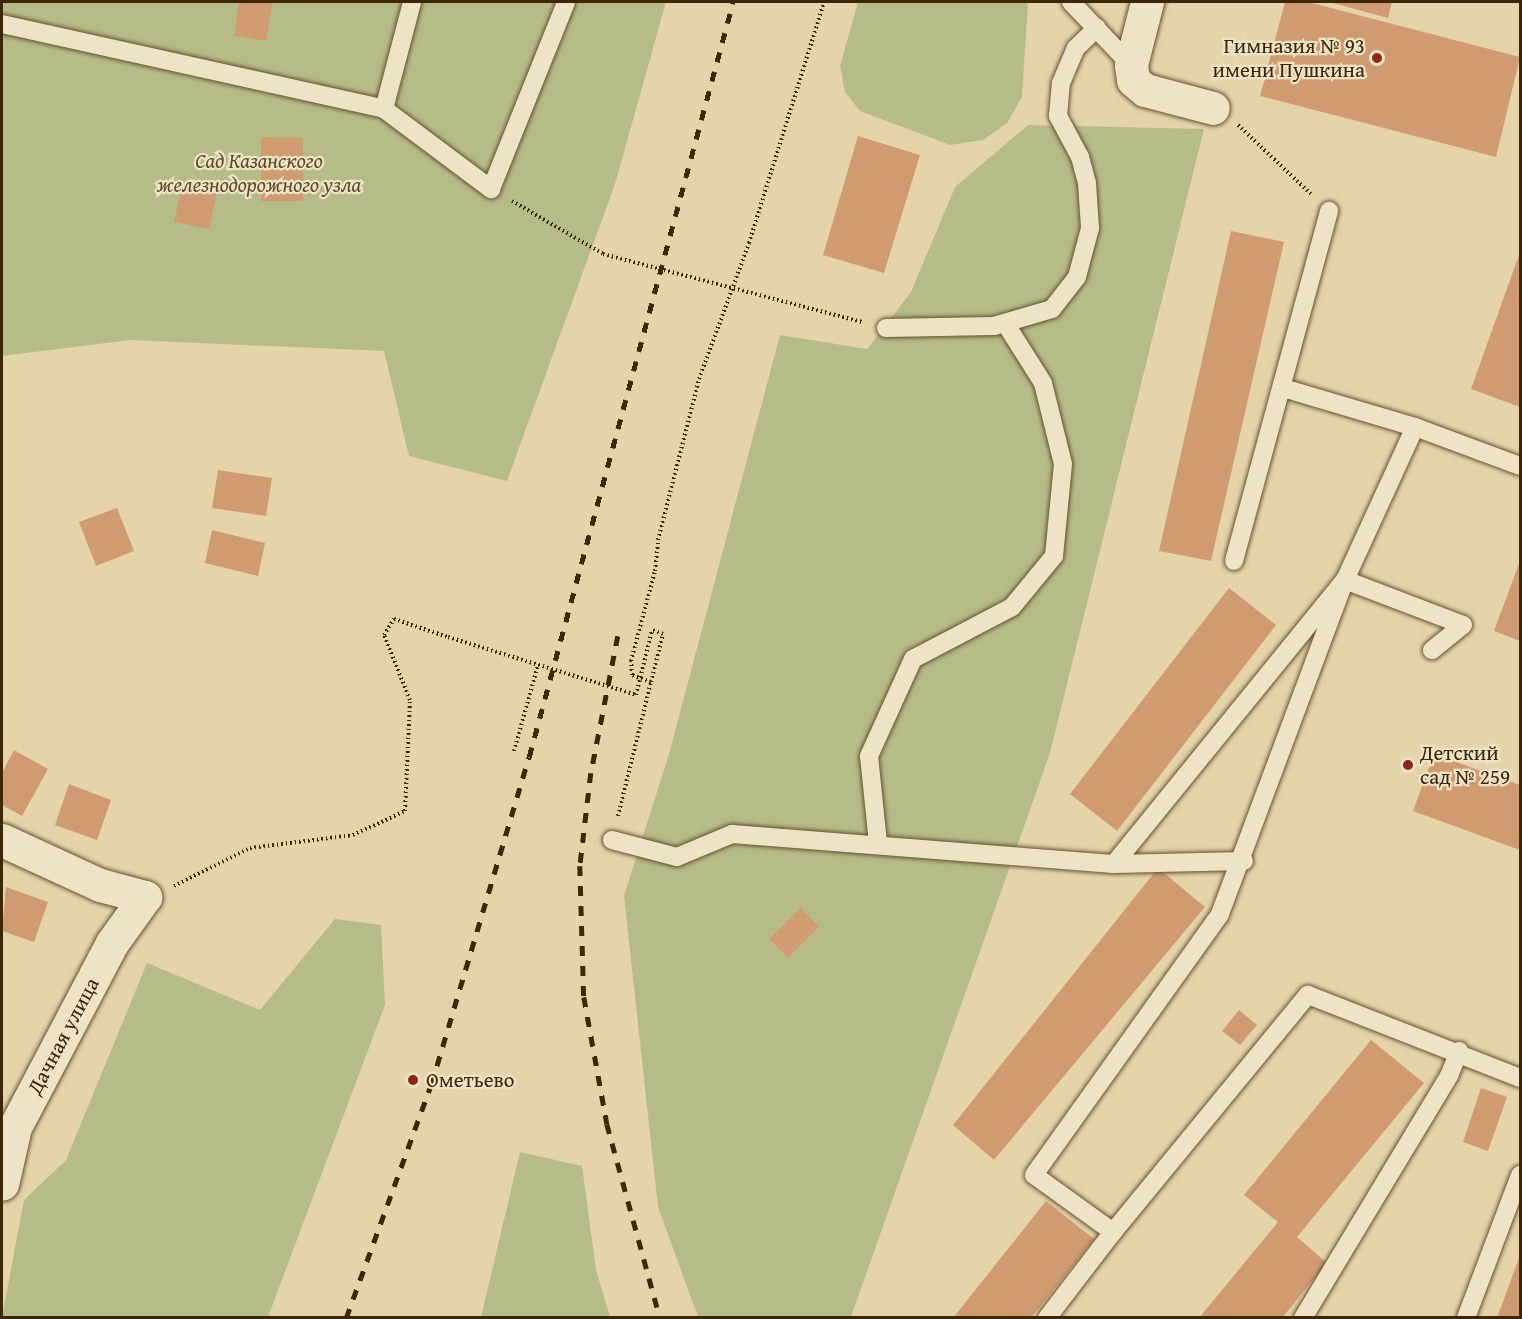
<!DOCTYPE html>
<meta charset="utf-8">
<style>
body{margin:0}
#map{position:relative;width:1522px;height:1319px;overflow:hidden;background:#e5d4a9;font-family:"Gentium Book Plus",serif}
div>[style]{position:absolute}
.green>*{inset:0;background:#b6bc87}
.building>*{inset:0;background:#d19b71}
.path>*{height:4px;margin-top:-2px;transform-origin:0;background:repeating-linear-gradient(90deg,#3c2606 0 1.5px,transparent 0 4.5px)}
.roads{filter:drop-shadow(0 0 2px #66522f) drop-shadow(0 0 2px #66522f)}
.service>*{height:18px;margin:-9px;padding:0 9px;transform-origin:9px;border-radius:9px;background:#eee3c7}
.minor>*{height:33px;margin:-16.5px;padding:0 16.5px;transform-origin:16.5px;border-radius:16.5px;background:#eee3c7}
.rail>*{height:4.5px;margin-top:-2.25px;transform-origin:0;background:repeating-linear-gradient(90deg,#3c2606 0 10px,transparent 0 20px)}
.path-bridge>*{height:4px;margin-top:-2px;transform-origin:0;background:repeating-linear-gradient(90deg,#3c2606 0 1.5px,transparent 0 4.5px)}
.dots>*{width:16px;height:16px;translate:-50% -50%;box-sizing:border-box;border:3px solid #eee3c7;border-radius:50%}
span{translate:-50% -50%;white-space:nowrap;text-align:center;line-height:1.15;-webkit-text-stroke:4.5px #eee3c7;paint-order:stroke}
.poi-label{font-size:21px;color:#3c2606}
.right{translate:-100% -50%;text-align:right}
.left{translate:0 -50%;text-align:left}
.park-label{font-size:21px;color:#5a4c26;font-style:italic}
.street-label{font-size:21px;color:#3c2606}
.frame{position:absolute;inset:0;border:3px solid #3c2606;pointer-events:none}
</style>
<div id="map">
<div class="green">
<i style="clip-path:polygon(2px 2px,666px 2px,615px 184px,507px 481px,409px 456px,384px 351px,131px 340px,2px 356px)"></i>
<i style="clip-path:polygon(858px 2px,1028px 2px,1022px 97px,1007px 123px,983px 140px,950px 145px,860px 111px,845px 92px,840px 66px)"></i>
<i style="clip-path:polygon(1028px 125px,1204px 129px,1050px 753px,851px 1317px,698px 1317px,658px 1207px,624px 896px,669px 754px,780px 335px,867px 349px,911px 292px,955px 187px)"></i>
<i style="clip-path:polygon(335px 919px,381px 925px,385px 1005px,268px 1317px,2px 1317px,24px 1200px,66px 1160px,147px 963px,260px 1010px)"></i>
<i style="clip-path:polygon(520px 1152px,582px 1166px,596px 1270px,610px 1317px,481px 1317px)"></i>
</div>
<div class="building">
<i style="clip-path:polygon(239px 2px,273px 2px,266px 41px,234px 36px)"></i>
<i style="clip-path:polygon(1285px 2px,1308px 2px,1520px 57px,1496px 157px,1260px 96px)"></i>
<i style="clip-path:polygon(1329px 2px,1392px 2px,1388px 18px)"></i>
<i style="clip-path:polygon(858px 136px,920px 155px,884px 273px,823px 255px)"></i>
<i style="clip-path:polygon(261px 137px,303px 138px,303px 201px,261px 201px)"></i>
<i style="clip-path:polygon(182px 185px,217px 193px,209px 229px,174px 222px)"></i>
<i style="clip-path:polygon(1231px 231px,1284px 242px,1211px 561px,1159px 551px)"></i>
<i style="clip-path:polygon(1520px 252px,1520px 407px,1471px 389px)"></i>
<i style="clip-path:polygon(218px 470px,272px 478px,266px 516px,212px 508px)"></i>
<i style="clip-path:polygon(117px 508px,134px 551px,96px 566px,79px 522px)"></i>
<i style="clip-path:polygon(212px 530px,265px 543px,258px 576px,205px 563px)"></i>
<i style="clip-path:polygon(1520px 561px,1520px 641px,1494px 631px)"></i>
<i style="clip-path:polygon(1229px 588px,1276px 625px,1117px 831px,1070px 794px)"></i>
<i style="clip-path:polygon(14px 750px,48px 769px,22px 816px,2px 805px,2px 773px)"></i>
<i style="clip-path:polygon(1434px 754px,1520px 785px,1520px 850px,1413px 811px)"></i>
<i style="clip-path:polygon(69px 784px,111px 800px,97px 840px,55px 825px)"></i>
<i style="clip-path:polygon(1158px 868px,1205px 907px,994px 1160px,953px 1125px)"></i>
<i style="clip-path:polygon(6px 887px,48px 902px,34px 942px,2px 931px)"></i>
<i style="clip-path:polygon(801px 908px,819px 927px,788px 958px,769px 939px)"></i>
<i style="clip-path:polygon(1239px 1010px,1257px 1025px,1240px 1045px,1222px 1031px)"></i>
<i style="clip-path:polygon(1371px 1040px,1424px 1083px,1297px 1237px,1327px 1263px,1282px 1318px,1199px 1318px,1278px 1222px,1244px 1195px)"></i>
<i style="clip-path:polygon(1481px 1088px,1507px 1097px,1488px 1151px,1463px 1142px)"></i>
<i style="clip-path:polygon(1046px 1201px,1094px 1239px,1031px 1318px,953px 1318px)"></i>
<i style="clip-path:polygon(1520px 1255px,1520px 1318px,1497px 1318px)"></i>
</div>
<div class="path">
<i style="left:1238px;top:125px;width:100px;rotate:43.4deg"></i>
<i style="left:512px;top:201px;width:105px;rotate:30.2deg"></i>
<i style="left:603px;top:254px;width:268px;rotate:14.7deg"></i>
<i style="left:651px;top:682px;width:49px;rotate:-76deg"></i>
<i style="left:663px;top:634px;width:12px;rotate:-160deg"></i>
<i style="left:514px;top:751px;width:89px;rotate:-74.4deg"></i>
<i style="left:618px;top:816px;width:138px;rotate:-76.2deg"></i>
<i style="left:651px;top:682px;width:20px;rotate:-160deg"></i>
<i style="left:632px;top:675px;width:14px;rotate:-94deg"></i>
<i style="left:631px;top:661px;width:93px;rotate:-75.1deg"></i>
<i style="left:655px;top:571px;width:31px;rotate:-84deg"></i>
<i style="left:658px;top:540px;width:166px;rotate:-75.7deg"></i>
<i style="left:699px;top:379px;width:145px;rotate:-69.8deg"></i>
<i style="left:749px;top:243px;width:252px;rotate:-72.7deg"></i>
<i style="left:174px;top:886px;width:85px;rotate:-26.6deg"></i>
<i style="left:250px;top:848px;width:104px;rotate:-7.2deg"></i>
<i style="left:353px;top:835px;width:57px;rotate:-24.8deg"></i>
<i style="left:405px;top:811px;width:111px;rotate:-87.4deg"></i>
<i style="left:410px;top:700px;width:70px;rotate:-111.8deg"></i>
<i style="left:384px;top:635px;width:19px;rotate:-58deg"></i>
<i style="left:394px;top:619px;width:57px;rotate:18.4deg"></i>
</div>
<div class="roads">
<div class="service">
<i style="left:1071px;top:2px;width:87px;rotate:46.4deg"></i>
<i style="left:2px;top:24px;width:391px;rotate:12.5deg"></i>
<i style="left:384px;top:109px;width:111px;rotate:-75.3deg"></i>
<i style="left:384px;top:109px;width:134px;rotate:36.8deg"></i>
<i style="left:491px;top:189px;width:201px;rotate:-68.1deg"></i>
<i style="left:886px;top:328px;width:108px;rotate:-1.1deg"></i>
<i style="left:994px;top:326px;width:60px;rotate:-16.3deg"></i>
<i style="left:1052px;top:309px;width:41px;rotate:-52deg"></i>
<i style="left:1077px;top:277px;width:51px;rotate:-75.1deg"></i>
<i style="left:1090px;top:228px;width:45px;rotate:-93.8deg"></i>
<i style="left:1087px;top:183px;width:27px;rotate:-105deg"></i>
<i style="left:1080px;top:157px;width:47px;rotate:-118.2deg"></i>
<i style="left:1058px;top:116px;width:33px;rotate:-85deg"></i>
<i style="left:1061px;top:83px;width:38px;rotate:-67deg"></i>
<i style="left:1076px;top:48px;width:29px;rotate:-44deg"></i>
<i style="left:1283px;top:388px;width:138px;rotate:16.5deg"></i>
<i style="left:1234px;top:561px;width:363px;rotate:-74.8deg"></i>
<i style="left:612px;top:840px;width:67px;rotate:14.7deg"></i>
<i style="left:677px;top:857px;width:60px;rotate:-22.7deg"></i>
<i style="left:732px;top:834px;width:383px;rotate:4.5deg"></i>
<i style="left:1114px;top:864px;width:130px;rotate:-1.3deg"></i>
<i style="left:878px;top:843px;width:87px;rotate:-95.9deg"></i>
<i style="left:869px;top:756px;width:107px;rotate:-65.6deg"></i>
<i style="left:913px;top:659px;width:112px;rotate:-27.7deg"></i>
<i style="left:1012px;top:607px;width:66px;rotate:-50.5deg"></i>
<i style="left:1054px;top:556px;width:92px;rotate:-84.4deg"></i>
<i style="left:1063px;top:464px;width:83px;rotate:-103.9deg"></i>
<i style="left:1043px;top:383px;width:71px;rotate:-122.3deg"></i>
<i style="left:1114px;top:864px;width:366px;rotate:-50.9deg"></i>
<i style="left:1345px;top:580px;width:126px;rotate:20.9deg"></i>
<i style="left:1463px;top:625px;width:40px;rotate:141deg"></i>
<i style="left:1113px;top:1232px;width:307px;rotate:-50.6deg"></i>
<i style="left:1308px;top:995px;width:228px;rotate:21.4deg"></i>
<i style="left:1047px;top:1318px;width:108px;rotate:-52.5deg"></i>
<i style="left:1113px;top:1232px;width:97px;rotate:-144.2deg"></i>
<i style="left:1034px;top:1175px;width:320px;rotate:-54.5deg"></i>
<i style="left:1220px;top:914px;width:357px;rotate:-69.5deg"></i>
<i style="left:1345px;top:580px;width:168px;rotate:-65.4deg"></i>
<i style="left:1415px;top:427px;width:112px;rotate:20.4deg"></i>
<i style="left:1303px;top:1318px;width:283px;rotate:-58.9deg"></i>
<i style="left:1449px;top:1076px;width:27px;rotate:-68deg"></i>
<i style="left:1466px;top:1318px;width:153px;rotate:-69.3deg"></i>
</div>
<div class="minor">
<i style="left:1147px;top:2px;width:65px;rotate:104.3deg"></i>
<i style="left:1131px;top:65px;width:15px;rotate:82deg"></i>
<i style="left:1133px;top:80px;width:16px;rotate:40deg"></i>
<i style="left:1145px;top:90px;width:70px;rotate:14.8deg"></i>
<i style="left:2px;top:840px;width:108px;rotate:24.7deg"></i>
<i style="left:100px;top:885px;width:47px;rotate:14.9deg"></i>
<i style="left:145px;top:897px;width:57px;rotate:125.7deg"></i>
<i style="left:112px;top:943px;width:208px;rotate:117.8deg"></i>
<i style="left:15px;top:1127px;width:58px;rotate:102.8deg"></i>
</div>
</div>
<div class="rail">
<i style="left:618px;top:636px;width:140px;rotate:101.1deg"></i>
<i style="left:591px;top:773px;width:94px;rotate:96.7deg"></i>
<i style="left:580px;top:866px;width:131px;rotate:88.3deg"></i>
<i style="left:584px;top:997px;width:129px;rotate:79.7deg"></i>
<i style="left:607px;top:1124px;width:201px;rotate:74.7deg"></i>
<i style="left:346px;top:1318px;width:248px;rotate:-70deg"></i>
<i style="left:431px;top:1085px;width:342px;rotate:-73.4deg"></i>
<i style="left:529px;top:757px;width:782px;rotate:-74.88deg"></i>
</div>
<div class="path-bridge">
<i style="left:448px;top:637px;width:197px;rotate:17.1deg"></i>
<i style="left:636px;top:695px;width:67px;rotate:-76.2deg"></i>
</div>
<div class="dots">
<i style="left:1377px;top:58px;background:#8f2418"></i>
<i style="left:1408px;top:765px;background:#8f2418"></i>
<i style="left:413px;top:1080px;background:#8f2418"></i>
</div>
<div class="poi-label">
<span class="right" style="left:1365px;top:58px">Гимназия № 93<br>имени Пушкина</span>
<span class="left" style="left:1420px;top:765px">Детский<br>сад № 259</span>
<span class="left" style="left:426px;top:1080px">Ометьево</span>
</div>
<div class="park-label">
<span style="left:259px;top:173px">Сад Казанского<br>железнодорожного узла</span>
</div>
<div class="street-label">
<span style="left:63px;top:1036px;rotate:-62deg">Дачная улица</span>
</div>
<div class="frame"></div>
</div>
